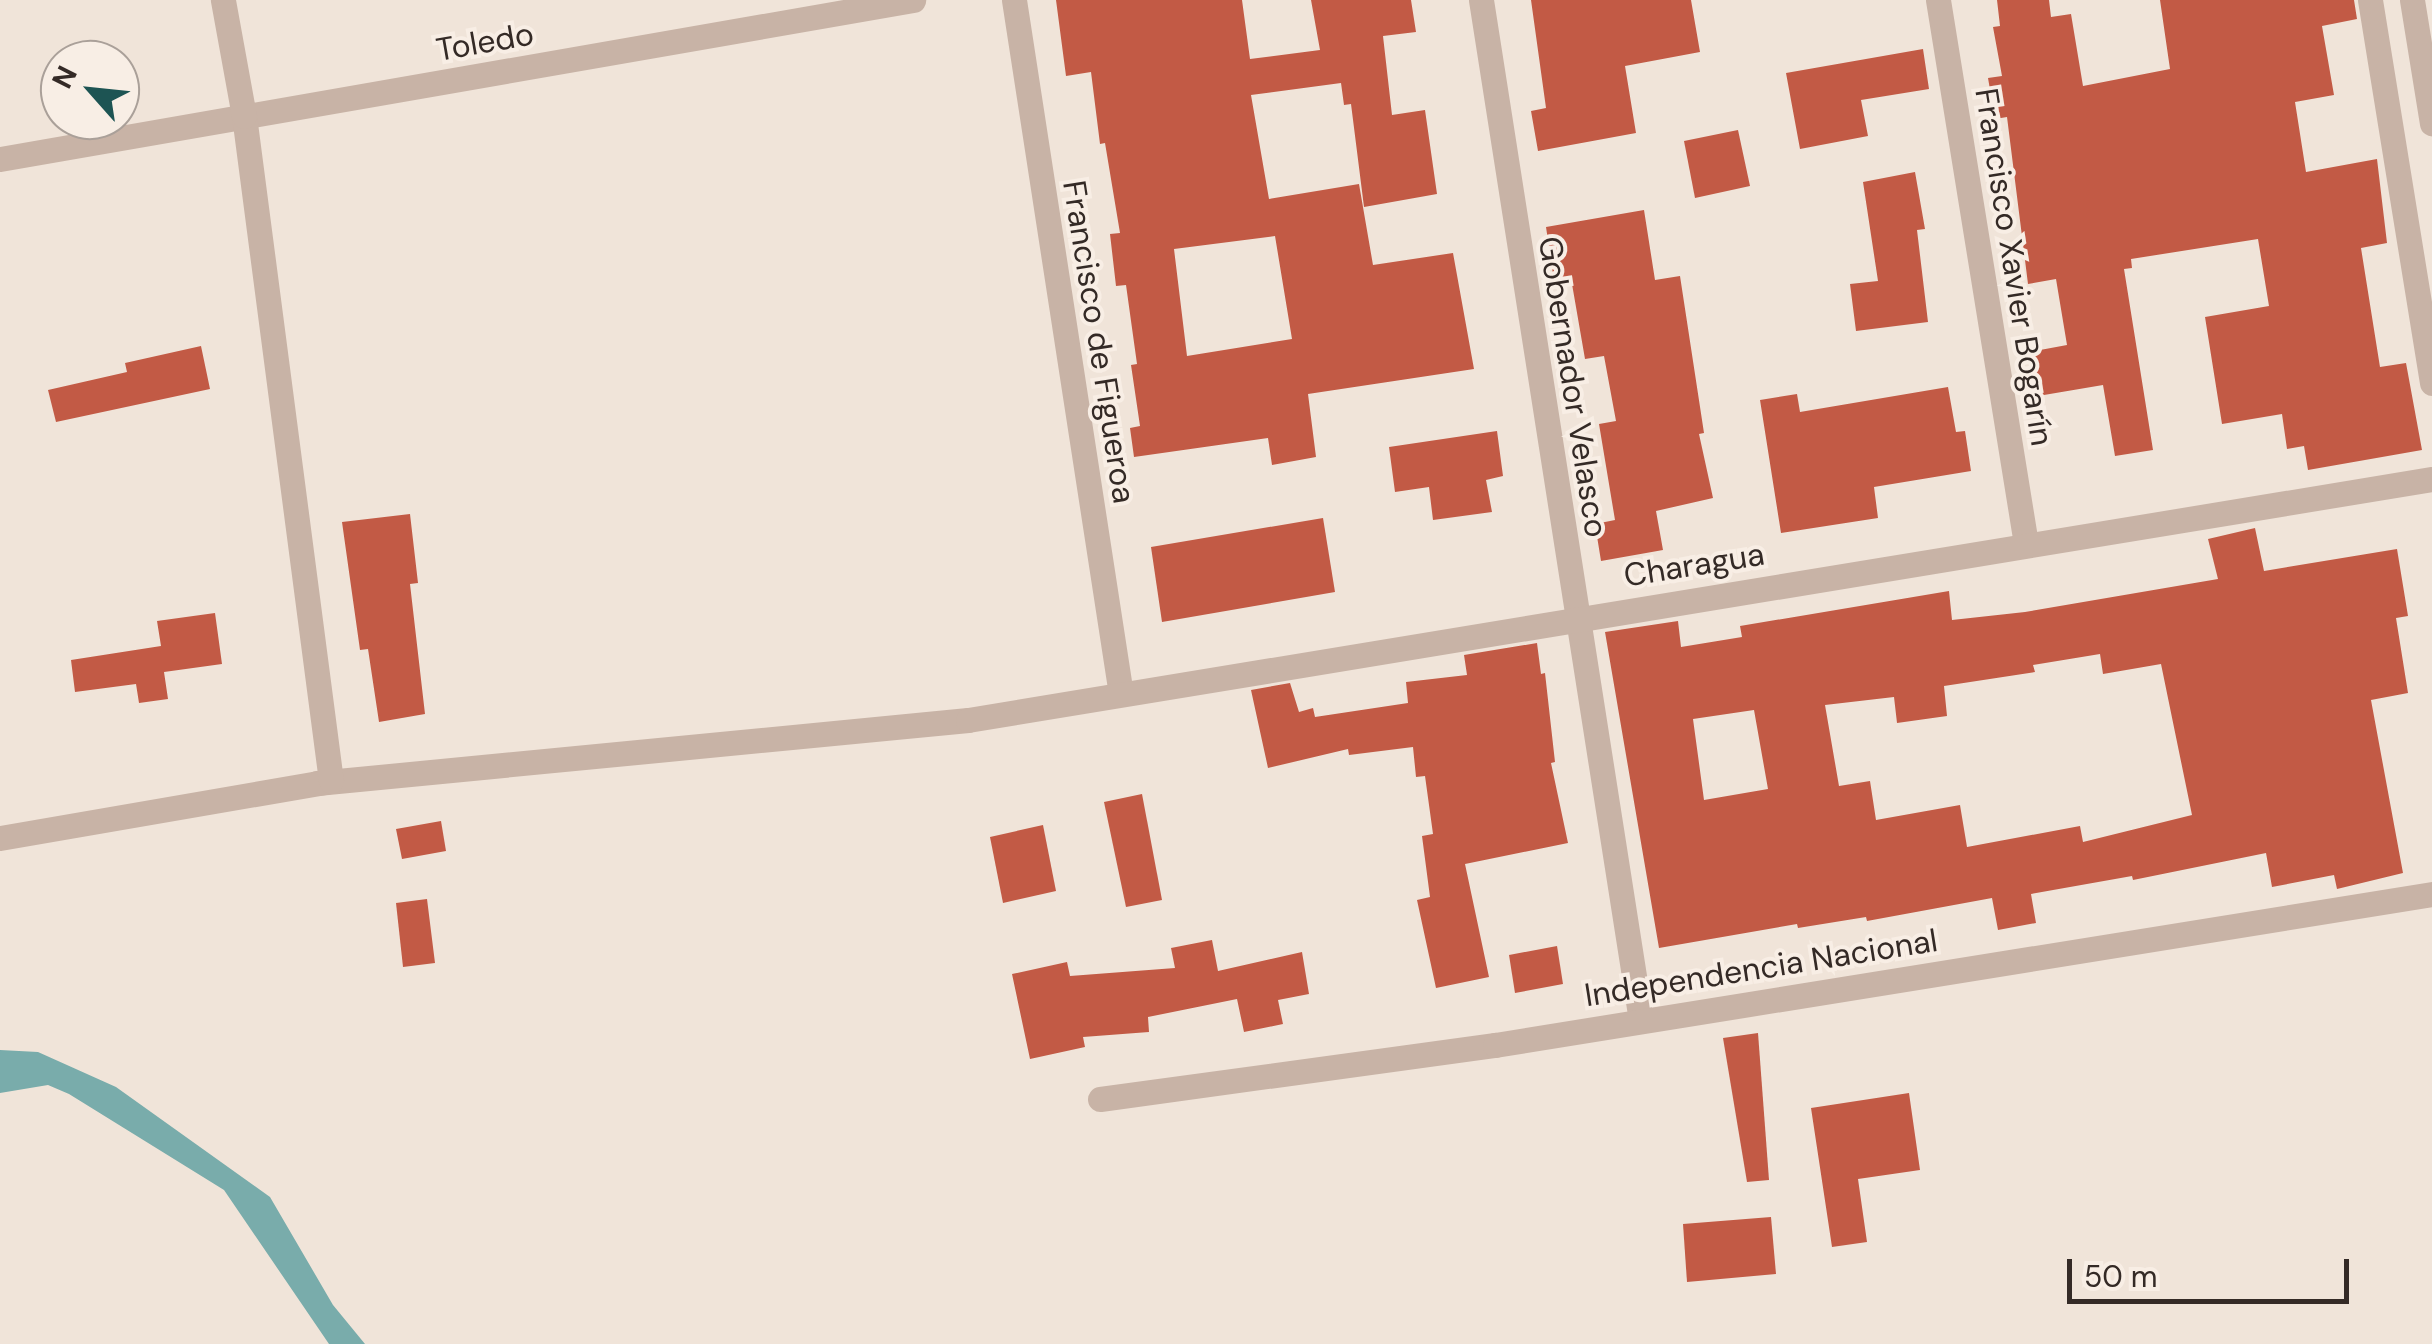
<!DOCTYPE html>
<meta charset="utf-8">
<style>
body{margin:0}
#map{position:relative;width:2432px;height:1344px;overflow:hidden;background:#f0e4d9;font-family:"DM Sans",sans-serif}
div>[style]{position:absolute}
.water>*{inset:0;background:#79acab}
.building>*{inset:0;background:#c25a45}
.street>*{height:25px;margin:-12.5px;padding:0 12.5px;transform-origin:12.5px;border-radius:12.5px;background:#c8b3a6}
span{translate:-50% -50%;white-space:nowrap;text-align:center;line-height:1.15;-webkit-text-stroke:8px #f8eee5;paint-order:stroke}
.street-label{font-size:32px;color:#342a26}
.north{position:absolute;left:40px;top:40px;width:100px;height:100px;box-sizing:border-box;background:#f8eee5;border:2px solid #aaa099;border-radius:50%;rotate:297deg;font-size:28px;font-weight:700;line-height:40px;text-align:center;color:#342a26}
.north::after{content:'';display:block;margin:auto;width:35px;height:45px;background:#1d5453;clip-path:polygon(50% 0,100% 100%,50% 72%,0 100%)}
.scale{position:absolute;left:2067px;top:1259px;width:282px;height:45px;box-sizing:border-box;border:5px solid #342a26;border-top:0;padding-left:12px;font-size:30px;line-height:35px;white-space:nowrap;color:#342a26;-webkit-text-stroke:8px #f8eee5;paint-order:stroke}
</style>
<div id="map">
<div class="water">
<i style="clip-path:polygon(0 1050px,38px 1052px,116px 1087px,270px 1197px,333px 1305px,365px 1344px,329px 1344px,224px 1190px,69px 1094px,48px 1085px,0 1093px)"></i>
</div>
<div class="building">
<i style="clip-path:polygon(evenodd,1056px 0,1242px 0,1250px 59px,1320px 50px,1311px 0,1411px 0,1416px 32px,1383px 36px,1392px 115px,1425px 110px,1437px 194px,1364px 207px,1351px 104px,1344px 105px,1341px 83px,1251px 95px,1269px 199px,1359px 184px,1373px 265px,1453px 253px,1474px 369px,1308px 394px,1316px 457px,1272px 465px,1268px 438px,1134px 457px,1130px 428px,1140px 426px,1131px 365px,1137px 364px,1126px 285px,1116px 286px,1110px 234px,1120px 233px,1105px 143px,1100px 144px,1091px 72px,1066px 76px,1056px 0,1275px 236px,1292px 339px,1187px 356px,1174px 249px,1275px 236px)"></i>
<i style="clip-path:polygon(1531px 0,1691px 0,1700px 52px,1625px 66px,1636px 133px,1538px 151px,1531px 111px,1546px 108px)"></i>
<i style="clip-path:polygon(1997px 0,2049px 0,2051px 17px,2071px 14px,2083px 86px,2170px 69px,2160px 0,2354px 0,2357px 19px,2322px 26px,2334px 95px,2295px 102px,2306px 172px,2377px 159px,2387px 243px,2361px 248px,2380px 367px,2406px 363px,2422px 450px,2308px 470px,2304px 446px,2287px 449px,2282px 414px,2222px 424px,2205px 317px,2269px 306px,2258px 239px,2131px 259px,2132px 268px,2124px 269px,2153px 450px,2115px 456px,2103px 385px,2038px 396px,2030px 352px,2067px 345px,2056px 279px,2028px 284px,2007px 117px,1995px 119px,1988px 78px,2002px 76px,1993px 27px,2000px 26px)"></i>
<i style="clip-path:polygon(1923px 49px,1929px 89px,1861px 100px,1868px 136px,1800px 149px,1786px 73px)"></i>
<i style="clip-path:polygon(1738px 130px,1750px 186px,1695px 198px,1684px 141px)"></i>
<i style="clip-path:polygon(1915px 172px,1925px 229px,1917px 230px,1928px 322px,1856px 331px,1850px 284px,1878px 281px,1863px 182px)"></i>
<i style="clip-path:polygon(1644px 210px,1655px 280px,1680px 276px,1704px 433px,1699px 434px,1713px 498px,1656px 511px,1663px 550px,1601px 561px,1595px 524px,1615px 520px,1599px 424px,1616px 421px,1604px 356px,1585px 359px,1572px 284px,1555px 288px,1546px 227px)"></i>
<i style="clip-path:polygon(201px 346px,210px 389px,56px 422px,48px 390px,127px 372px,125px 363px)"></i>
<i style="clip-path:polygon(1948px 387px,1956px 432px,1965px 431px,1971px 471px,1874px 487px,1878px 518px,1781px 533px,1760px 400px,1797px 394px,1800px 412px)"></i>
<i style="clip-path:polygon(1497px 431px,1503px 476px,1486px 480px,1492px 512px,1433px 520px,1429px 487px,1395px 492px,1389px 447px)"></i>
<i style="clip-path:polygon(410px 514px,418px 583px,410px 584px,425px 714px,379px 722px,368px 649px,360px 650px,342px 522px)"></i>
<i style="clip-path:polygon(1323px 518px,1335px 592px,1162px 622px,1151px 547px)"></i>
<i style="clip-path:polygon(evenodd,2255px 528px,2264px 571px,2397px 549px,2408px 616px,2396px 618px,2408px 693px,2371px 700px,2403px 873px,2337px 889px,2334px 875px,2272px 887px,2266px 853px,2133px 880px,2132px 876px,2031px 894px,2036px 923px,1998px 930px,1992px 898px,1867px 921px,1866px 917px,1798px 928px,1797px 924px,1659px 948px,1605px 632px,1678px 621px,1681px 647px,1742px 637px,1740px 626px,1949px 591px,1952px 620px,2025px 612px,2218px 579px,2208px 539px,2255px 528px,2100px 654px,2103px 674px,2161px 664px,2192px 815px,2083px 842px,2080px 826px,1967px 847px,1960px 805px,1876px 820px,1870px 781px,1839px 786px,1825px 705px,1894px 697px,1897px 723px,1947px 716px,1944px 686px,2035px 672px,2033px 665px,2100px 654px,2255px 528px,1754px 710px,1768px 789px,1704px 800px,1693px 719px,1754px 710px)"></i>
<i style="clip-path:polygon(215px 613px,222px 664px,164px 672px,168px 699px,139px 703px,136px 684px,75px 692px,71px 660px,161px 646px,157px 621px)"></i>
<i style="clip-path:polygon(1537px 643px,1541px 674px,1545px 673px,1555px 762px,1551px 763px,1568px 843px,1465px 864px,1489px 977px,1436px 988px,1417px 900px,1430px 897px,1422px 836px,1433px 834px,1425px 776px,1416px 777px,1413px 747px,1349px 755px,1348px 749px,1268px 768px,1251px 690px,1290px 683px,1299px 712px,1313px 708px,1315px 717px,1408px 703px,1406px 682px,1467px 675px,1464px 655px)"></i>
<i style="clip-path:polygon(1142px 794px,1162px 900px,1126px 907px,1104px 802px)"></i>
<i style="clip-path:polygon(441px 821px,446px 851px,402px 859px,396px 829px)"></i>
<i style="clip-path:polygon(1043px 825px,1056px 891px,1003px 903px,990px 837px)"></i>
<i style="clip-path:polygon(427px 899px,435px 963px,403px 967px,396px 903px)"></i>
<i style="clip-path:polygon(1212px 940px,1218px 971px,1302px 952px,1309px 994px,1278px 1000px,1283px 1024px,1244px 1032px,1237px 999px,1148px 1017px,1149px 1032px,1083px 1037px,1085px 1047px,1030px 1059px,1012px 974px,1067px 962px,1070px 976px,1175px 968px,1171px 948px)"></i>
<i style="clip-path:polygon(1557px 946px,1563px 984px,1515px 993px,1509px 955px)"></i>
<i style="clip-path:polygon(1758px 1033px,1769px 1180px,1747px 1182px,1723px 1038px)"></i>
<i style="clip-path:polygon(1909px 1093px,1920px 1170px,1858px 1179px,1867px 1242px,1832px 1247px,1811px 1108px)"></i>
<i style="clip-path:polygon(1771px 1217px,1776px 1274px,1687px 1282px,1683px 1224px)"></i>
</div>
<div class="street">
<i style="left:1014px;top:0;width:702px;rotate:81.24deg"></i>
<i style="left:1481px;top:0;width:1032px;rotate:81.09deg"></i>
<i style="left:1938px;top:0;width:551px;rotate:80.81deg"></i>
<i style="left:2370px;top:0;width:388px;rotate:80.8deg"></i>
<i style="left:2412px;top:0;width:125px;rotate:80.8deg"></i>
<i style="left:0;top:159px;width:927px;rotate:-9.88deg"></i>
<i style="left:317px;top:783px;width:654px;rotate:-5.53deg"></i>
<i style="left:968px;top:720px;width:1484px;rotate:-9.35deg"></i>
<i style="left:0;top:838px;width:336px;rotate:-9.8deg"></i>
<i style="left:331px;top:781px;width:671px;rotate:-97.45deg"></i>
<i style="left:244px;top:116px;width:118px;rotate:-100.3deg"></i>
<i style="left:1100px;top:1099px;width:399px;rotate:-7.8deg"></i>
<i style="left:1495px;top:1045px;width:949px;rotate:-9.15deg"></i>
</div>
<div class="street-label">
<span style="left:485px;top:42px;rotate:-10deg">Toledo</span>
<span style="left:2014px;top:267px;rotate:81deg">Francisco Xavier Bogarín</span>
<span style="left:1099px;top:342px;rotate:81deg">Francisco de Figueroa</span>
<span style="left:1573px;top:387px;rotate:81deg">Gobernador Velasco</span>
<span style="left:1694px;top:565px;rotate:-9deg">Charagua</span>
<span style="left:1761px;top:968px;rotate:-9deg">Independencia Nacional</span>
</div>
<div class="north">N</div>
<div class="scale">50 m</div>
</div>
